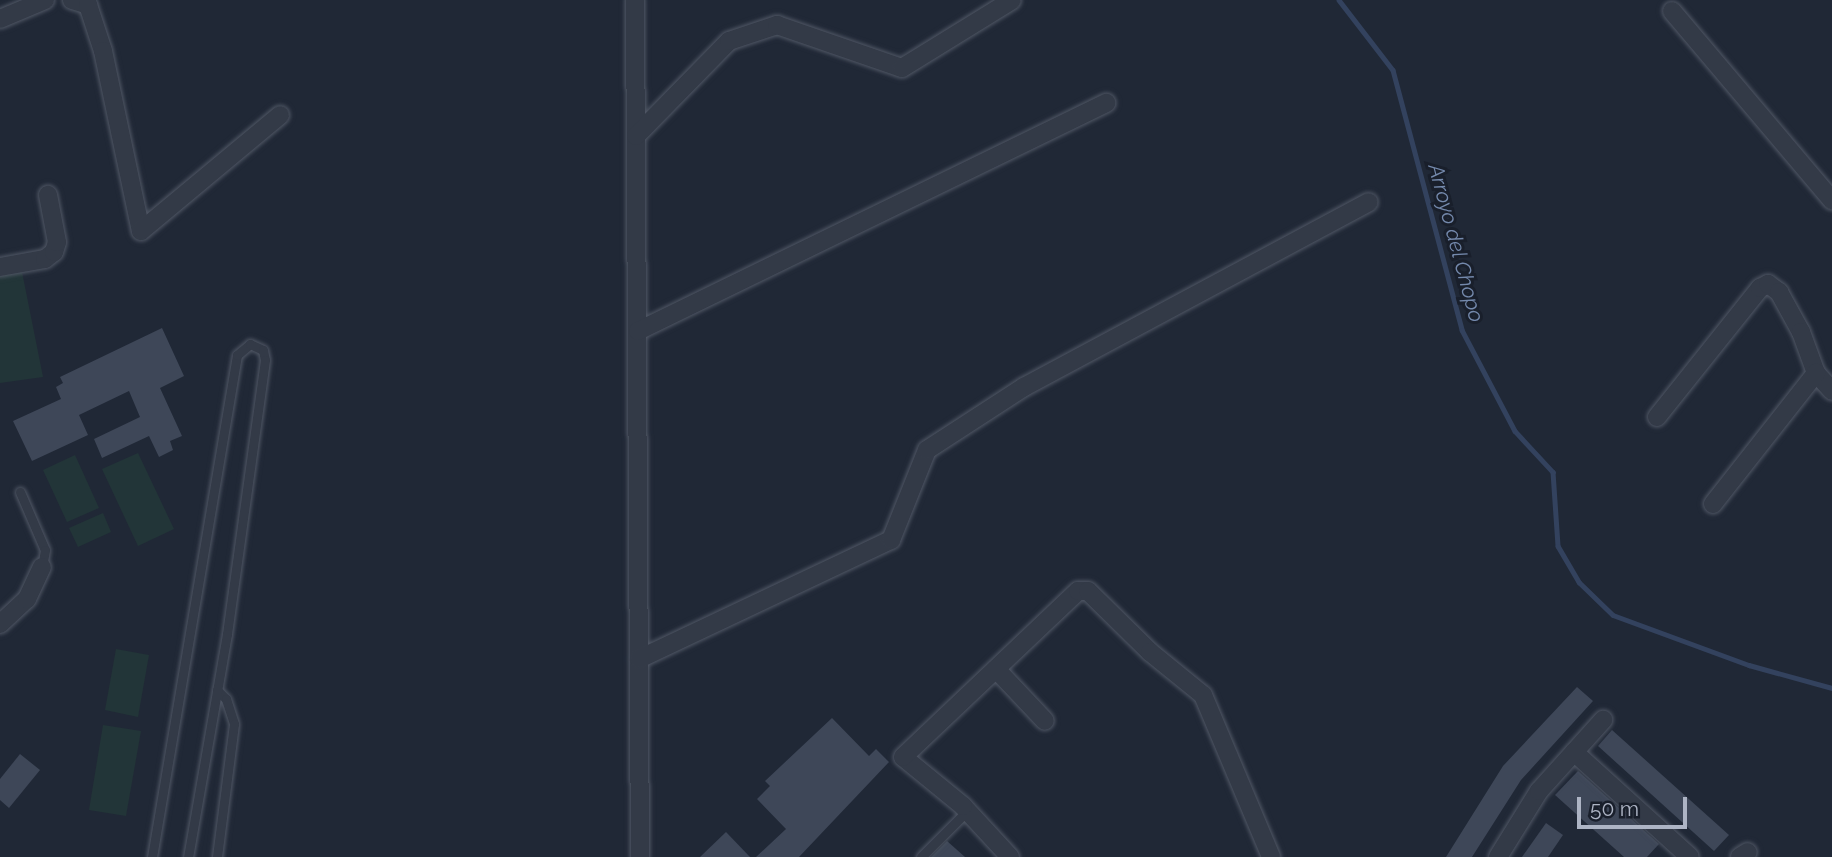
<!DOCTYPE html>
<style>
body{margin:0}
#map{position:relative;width:1832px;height:857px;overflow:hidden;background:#202836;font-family:Raleway,sans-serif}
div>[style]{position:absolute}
.green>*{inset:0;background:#223538}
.stream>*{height:4.5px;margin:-2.25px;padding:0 2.25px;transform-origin:2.25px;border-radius:2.25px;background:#33425e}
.building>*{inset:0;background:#3e4758}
.roads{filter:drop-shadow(0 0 2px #505765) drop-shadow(0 0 2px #505765)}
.lane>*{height:9px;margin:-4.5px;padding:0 4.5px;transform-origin:4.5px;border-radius:4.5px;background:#333a47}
.street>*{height:18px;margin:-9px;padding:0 9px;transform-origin:9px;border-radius:9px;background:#333a47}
span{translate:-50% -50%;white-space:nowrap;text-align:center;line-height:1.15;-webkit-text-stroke:6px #191f2b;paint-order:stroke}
.water-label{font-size:21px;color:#7489ac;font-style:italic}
.scale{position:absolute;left:1577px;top:797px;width:110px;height:32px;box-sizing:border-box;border:4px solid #adb4c4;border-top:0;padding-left:9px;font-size:21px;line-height:24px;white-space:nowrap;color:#adb4c4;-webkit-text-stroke:5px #191f2b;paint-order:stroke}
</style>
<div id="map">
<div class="green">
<i style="clip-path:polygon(22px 272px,43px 377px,0 383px,0 276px)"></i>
<i style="clip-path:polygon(138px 453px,174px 529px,138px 546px,102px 469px)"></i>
<i style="clip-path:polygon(75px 455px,99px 508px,67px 522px,43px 470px)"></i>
<i style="clip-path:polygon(103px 513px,111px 532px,78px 547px,69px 528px)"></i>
<i style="clip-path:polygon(116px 649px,149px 655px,138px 717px,105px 710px)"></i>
<i style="clip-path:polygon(103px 725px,141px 731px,126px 816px,89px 810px)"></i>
</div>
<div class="stream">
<i style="left:1339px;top:0;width:88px;rotate:52.4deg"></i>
<i style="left:1393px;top:70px;width:269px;rotate:75.1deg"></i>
<i style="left:1462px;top:330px;width:114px;rotate:62.3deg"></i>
<i style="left:1515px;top:431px;width:56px;rotate:47.2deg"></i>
<i style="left:1553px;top:472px;width:74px;rotate:86.1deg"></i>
<i style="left:1558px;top:546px;width:42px;rotate:59.7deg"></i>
<i style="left:1579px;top:582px;width:47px;rotate:44.1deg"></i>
<i style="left:1613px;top:615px;width:145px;rotate:20.2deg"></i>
<i style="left:1749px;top:665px;width:86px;rotate:15.5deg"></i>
</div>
<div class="building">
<i style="clip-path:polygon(162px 328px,184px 376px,160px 388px,182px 436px,170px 441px,173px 450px,159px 457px,149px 436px,102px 458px,94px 439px,140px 417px,129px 391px,79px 415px,88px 435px,32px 461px,13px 421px,61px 399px,56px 387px,63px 383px,60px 377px)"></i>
<i style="clip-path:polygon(1577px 687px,1593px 701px,1521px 780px,1472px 857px,1446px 857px,1503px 766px)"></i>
<i style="clip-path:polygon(832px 718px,869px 756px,876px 749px,889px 762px,799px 857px,756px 857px,786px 829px,757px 799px,770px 786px,765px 781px)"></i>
<i style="clip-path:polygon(1612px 730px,1729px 835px,1714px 851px,1598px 746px)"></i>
<i style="clip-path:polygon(20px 754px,40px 770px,9px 808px,0 800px,0 779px)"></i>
<i style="clip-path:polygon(1578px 771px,1659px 844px,1647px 857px,1624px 857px,1555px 795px)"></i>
<i style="clip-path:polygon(1546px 823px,1563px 835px,1548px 857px,1522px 857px)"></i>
<i style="clip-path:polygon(726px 832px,750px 857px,700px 857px)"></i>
<i style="clip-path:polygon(947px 841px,965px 857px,931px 857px)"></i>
</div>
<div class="roads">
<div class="lane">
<i style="left:20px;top:492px;width:63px;rotate:66.7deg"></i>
<i style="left:45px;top:550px;width:17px;rotate:100deg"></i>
<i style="left:217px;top:690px;width:13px;rotate:45deg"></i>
<i style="left:226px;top:699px;width:26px;rotate:72deg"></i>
<i style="left:234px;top:724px;width:134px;rotate:97.3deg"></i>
<i style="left:152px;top:857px;width:509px;rotate:-80.39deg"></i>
<i style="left:237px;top:355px;width:17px;rotate:-40deg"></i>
<i style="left:250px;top:344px;width:14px;rotate:25deg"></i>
<i style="left:263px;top:350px;width:10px;rotate:79deg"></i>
<i style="left:265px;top:360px;width:277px;rotate:97.9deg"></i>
<i style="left:227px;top:634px;width:226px;rotate:99.9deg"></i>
<i style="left:921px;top:857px;width:65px;rotate:-45deg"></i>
</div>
<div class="street">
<i style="left:72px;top:0;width:17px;rotate:17deg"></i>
<i style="left:88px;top:5px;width:48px;rotate:71.9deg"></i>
<i style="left:103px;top:51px;width:184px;rotate:78.1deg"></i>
<i style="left:141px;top:231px;width:181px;rotate:-39.8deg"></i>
<i style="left:635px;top:0;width:857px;rotate:89.67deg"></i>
<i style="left:1672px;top:11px;width:248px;rotate:49.8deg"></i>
<i style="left:0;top:19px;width:49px;rotate:-22.9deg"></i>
<i style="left:636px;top:136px;width:133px;rotate:-45.6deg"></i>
<i style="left:729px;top:41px;width:51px;rotate:-18.4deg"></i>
<i style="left:777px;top:25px;width:132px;rotate:19deg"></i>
<i style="left:902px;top:68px;width:129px;rotate:-31.7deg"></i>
<i style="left:0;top:267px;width:46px;rotate:-10.1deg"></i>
<i style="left:45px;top:259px;width:11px;rotate:-38deg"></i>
<i style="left:54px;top:252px;width:10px;rotate:-73deg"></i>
<i style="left:57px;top:242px;width:48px;rotate:-100.8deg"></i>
<i style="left:638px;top:331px;width:521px;rotate:-25.97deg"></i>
<i style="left:1657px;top:417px;width:165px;rotate:-51.4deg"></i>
<i style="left:1760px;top:288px;width:9px;rotate:-27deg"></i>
<i style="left:1768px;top:284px;width:14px;rotate:36deg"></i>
<i style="left:1779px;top:292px;width:46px;rotate:61.2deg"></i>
<i style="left:1801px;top:332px;width:44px;rotate:69.9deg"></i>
<i style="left:1816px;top:373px;width:24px;rotate:48deg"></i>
<i style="left:1713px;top:504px;width:167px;rotate:-51.8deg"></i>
<i style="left:0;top:624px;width:37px;rotate:-43deg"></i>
<i style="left:27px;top:599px;width:35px;rotate:-65deg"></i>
<i style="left:639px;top:659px;width:279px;rotate:-25.3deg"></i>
<i style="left:891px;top:540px;width:97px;rotate:-68.2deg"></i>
<i style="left:927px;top:450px;width:116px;rotate:-33deg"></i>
<i style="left:1024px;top:387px;width:391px;rotate:-28.2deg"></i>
<i style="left:996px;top:669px;width:71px;rotate:46.7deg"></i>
<i style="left:1574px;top:752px;width:156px;rotate:42.2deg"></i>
<i style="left:1010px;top:857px;width:69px;rotate:-132.7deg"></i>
<i style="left:963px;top:806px;width:77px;rotate:-140.8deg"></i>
<i style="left:903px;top:757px;width:241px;rotate:-43.5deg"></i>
<i style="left:1078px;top:591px;width:10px"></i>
<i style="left:1088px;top:591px;width:87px;rotate:44.5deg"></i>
<i style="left:1150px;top:652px;width:68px;rotate:39.1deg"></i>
<i style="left:1203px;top:695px;width:176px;rotate:67.2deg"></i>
<i style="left:1498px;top:857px;width:78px;rotate:-58.2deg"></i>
<i style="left:1539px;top:791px;width:96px;rotate:-48deg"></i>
<i style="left:1740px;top:857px;width:9px;rotate:-32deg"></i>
</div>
</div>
<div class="water-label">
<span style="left:1456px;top:243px;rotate:75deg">Arroyo del Chopo</span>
</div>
<div class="scale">50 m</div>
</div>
